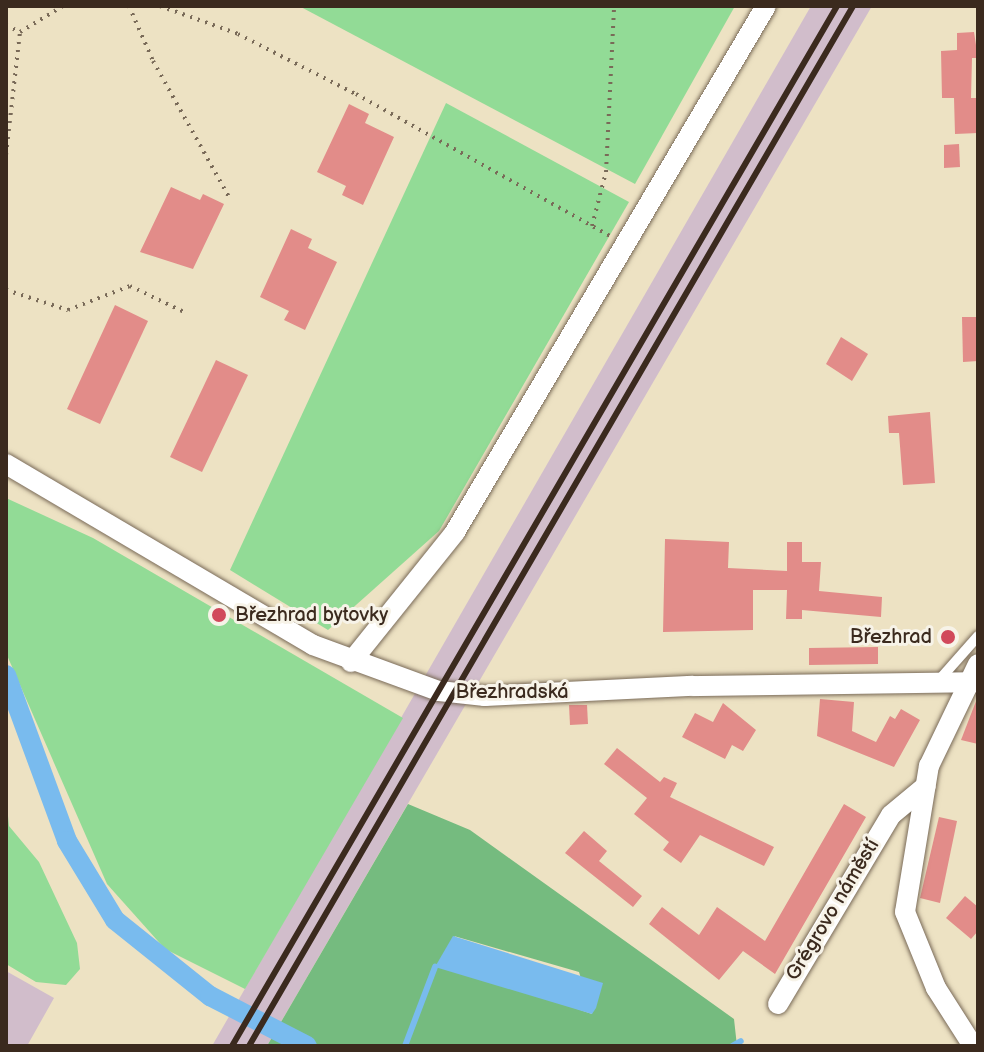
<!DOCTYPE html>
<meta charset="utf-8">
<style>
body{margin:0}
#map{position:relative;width:984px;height:1052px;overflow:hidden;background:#ede2c3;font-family:"Balsamiq Sans",sans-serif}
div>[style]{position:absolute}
.industrial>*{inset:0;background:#d1bdcb}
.green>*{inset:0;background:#92db96}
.forest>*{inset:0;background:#75bb7f}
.water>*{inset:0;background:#79bbee}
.stream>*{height:6px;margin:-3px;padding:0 3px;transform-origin:3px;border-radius:3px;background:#79bbee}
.canal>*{height:20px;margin:-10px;padding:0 10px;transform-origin:10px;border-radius:10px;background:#79bbee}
.building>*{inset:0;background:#e28c89}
.path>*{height:4px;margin-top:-2px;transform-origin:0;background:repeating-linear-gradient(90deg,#796a58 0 2px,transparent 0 8px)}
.roads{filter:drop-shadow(0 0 2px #796a58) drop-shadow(0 0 2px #796a58)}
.service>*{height:10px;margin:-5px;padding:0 5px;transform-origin:5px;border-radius:5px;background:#fff}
.minor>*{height:20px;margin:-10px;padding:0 10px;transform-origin:10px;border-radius:10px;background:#fff}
.rail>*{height:6px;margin:-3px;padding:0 3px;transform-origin:3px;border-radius:3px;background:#3b2a1e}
.dots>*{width:22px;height:22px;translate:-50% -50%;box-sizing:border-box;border:4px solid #f7f3e8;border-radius:50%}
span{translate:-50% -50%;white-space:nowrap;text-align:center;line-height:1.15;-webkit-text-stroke:6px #f7f3e8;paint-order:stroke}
.poi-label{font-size:20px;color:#3b2a1e}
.left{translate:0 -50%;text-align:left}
.right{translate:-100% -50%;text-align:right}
.street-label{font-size:20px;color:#3b2a1e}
.frame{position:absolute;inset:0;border:8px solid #3b2a1e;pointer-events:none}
</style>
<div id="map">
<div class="industrial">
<i style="clip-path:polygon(811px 6px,872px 6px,267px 1046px,212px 1046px)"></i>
<i style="clip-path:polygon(6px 971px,54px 998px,27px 1046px,6px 1046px)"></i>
</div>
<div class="green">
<i style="clip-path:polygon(299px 6px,735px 6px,635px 184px)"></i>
<i style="clip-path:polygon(446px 103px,629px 202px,439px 531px,328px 630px,230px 570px)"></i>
<i style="clip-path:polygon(6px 498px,93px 538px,403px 718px,245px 989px,165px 949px,107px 884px,6px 653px)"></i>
<i style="clip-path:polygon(6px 796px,9px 826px,39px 862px,77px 943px,80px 969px,66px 985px,36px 982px,6px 964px)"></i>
</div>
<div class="forest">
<i style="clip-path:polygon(evenodd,408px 804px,470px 830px,734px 1019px,737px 1046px,267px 1046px,408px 804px,454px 936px,579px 972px,592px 1014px,525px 991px,454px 936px)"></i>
</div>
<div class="water">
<i style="clip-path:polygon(453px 936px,603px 983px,596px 1008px,592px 1014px,435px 967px)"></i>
</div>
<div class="stream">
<i style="left:405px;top:1046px;width:85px;rotate:-69.2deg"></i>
<i style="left:732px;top:1046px;width:10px;rotate:-29deg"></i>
</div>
<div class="canal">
<i style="left:6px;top:675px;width:177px;rotate:69.8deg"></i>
<i style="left:67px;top:841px;width:92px;rotate:58.7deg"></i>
<i style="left:115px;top:920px;width:122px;rotate:38.7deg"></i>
<i style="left:210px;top:996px;width:109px;rotate:27.3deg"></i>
</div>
<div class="building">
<i style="clip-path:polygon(974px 32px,978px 58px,972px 58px,971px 98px,978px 98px,978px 133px,955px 134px,954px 98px,942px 98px,941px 51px,957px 50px,957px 33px)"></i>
<i style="clip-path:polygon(349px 104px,369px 114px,365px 123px,394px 137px,363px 205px,342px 195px,346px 186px,317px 172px)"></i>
<i style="clip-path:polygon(959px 144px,960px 167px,944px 168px,944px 145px)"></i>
<i style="clip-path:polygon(171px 187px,200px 200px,203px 194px,224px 204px,193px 269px,140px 252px)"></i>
<i style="clip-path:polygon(291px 229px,312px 239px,308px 248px,337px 262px,305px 330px,284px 320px,289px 311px,260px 297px)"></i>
<i style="clip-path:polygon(115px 305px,148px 321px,100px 424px,67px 409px)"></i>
<i style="clip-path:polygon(962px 317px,978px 317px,978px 361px,963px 362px)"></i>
<i style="clip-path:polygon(841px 337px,868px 354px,852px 381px,826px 364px)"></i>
<i style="clip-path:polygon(216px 360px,248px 375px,202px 472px,170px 457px)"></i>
<i style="clip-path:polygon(930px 412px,935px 483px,903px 485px,899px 433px,889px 433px,888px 416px)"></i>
<i style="clip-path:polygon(665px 539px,729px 542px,728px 568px,787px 571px,787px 542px,802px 542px,802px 562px,821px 562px,819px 591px,882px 597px,881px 617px,802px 610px,802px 619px,786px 619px,787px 590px,753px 590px,753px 630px,663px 632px)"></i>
<i style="clip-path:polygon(878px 647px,878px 664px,809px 665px,809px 648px)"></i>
<i style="clip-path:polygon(978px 696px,978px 744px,961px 740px)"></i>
<i style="clip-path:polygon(820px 699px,854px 702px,852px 731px,876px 742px,890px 716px,895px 719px,901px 709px,920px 720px,894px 767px,817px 736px)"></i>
<i style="clip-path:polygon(723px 703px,756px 730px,743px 751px,732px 745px,725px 759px,682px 737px,695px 713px,713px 722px)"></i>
<i style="clip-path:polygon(569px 705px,587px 705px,588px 724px,570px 725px)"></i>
<i style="clip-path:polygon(617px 748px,660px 782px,664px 777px,677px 783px,670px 797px,774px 847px,764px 866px,700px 835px,681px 863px,663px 850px,669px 842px,634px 814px,647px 798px,604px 764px)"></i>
<i style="clip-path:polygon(844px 804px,866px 817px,775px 974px,743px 951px,719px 980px,649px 924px,662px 907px,699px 935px,717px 907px,765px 941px)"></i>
<i style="clip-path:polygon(939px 817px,957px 821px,940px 903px,920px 898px)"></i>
<i style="clip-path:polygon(584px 831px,607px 851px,599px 861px,642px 896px,633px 907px,565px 853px)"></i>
<i style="clip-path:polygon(965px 896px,978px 907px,978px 931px,971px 939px,946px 918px)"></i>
</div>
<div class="path">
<i style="left:129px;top:6px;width:60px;rotate:66.4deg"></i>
<i style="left:153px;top:61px;width:156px;rotate:60.8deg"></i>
<i style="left:160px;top:6px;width:83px;rotate:19.7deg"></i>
<i style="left:238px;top:34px;width:132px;rotate:27deg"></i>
<i style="left:356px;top:94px;width:291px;rotate:29.2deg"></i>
<i style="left:6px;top:25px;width:16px;rotate:27deg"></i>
<i style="left:6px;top:155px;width:124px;rotate:-83.5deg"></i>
<i style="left:20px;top:32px;width:50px;rotate:-31.2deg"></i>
<i style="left:592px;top:226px;width:56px;rotate:-75.5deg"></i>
<i style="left:606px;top:172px;width:166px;rotate:-87.2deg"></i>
<i style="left:6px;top:290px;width:65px;rotate:17.9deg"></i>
<i style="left:68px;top:310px;width:66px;rotate:-21.2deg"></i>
<i style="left:130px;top:286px;width:60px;rotate:25.7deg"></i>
</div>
<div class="roads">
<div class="service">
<i style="left:940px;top:679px;width:57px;rotate:-48.5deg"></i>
</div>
<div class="minor">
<i style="left:6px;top:464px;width:356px;rotate:30.5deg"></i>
<i style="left:313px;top:645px;width:134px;rotate:20.1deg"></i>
<i style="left:439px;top:691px;width:46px;rotate:6.2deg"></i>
<i style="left:485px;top:696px;width:208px;rotate:-2.8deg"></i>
<i style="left:693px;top:686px;width:285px;rotate:-0.8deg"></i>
<i style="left:351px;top:662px;width:166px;rotate:-51.3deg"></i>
<i style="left:455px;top:532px;width:611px;rotate:-59.41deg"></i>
<i style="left:778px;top:1004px;width:220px;rotate:-59.1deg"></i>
<i style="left:891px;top:815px;width:45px;rotate:-39.6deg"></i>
<i style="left:973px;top:1046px;width:69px;rotate:-122.5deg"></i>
<i style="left:936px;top:988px;width:82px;rotate:-112.2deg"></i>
<i style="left:905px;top:912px;width:148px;rotate:-80.7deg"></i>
<i style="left:929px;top:766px;width:113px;rotate:-64.3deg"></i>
</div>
</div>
<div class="rail">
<i style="left:232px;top:1046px;width:1203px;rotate:-59.81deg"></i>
<i style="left:249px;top:1046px;width:1203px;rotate:-59.85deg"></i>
</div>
<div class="dots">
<i style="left:219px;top:615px;background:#d1495b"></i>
<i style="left:948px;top:637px;background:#d1495b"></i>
</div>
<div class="poi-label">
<span class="left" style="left:235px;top:615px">Březhrad bytovky</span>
<span class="right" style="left:932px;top:637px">Březhrad</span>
</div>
<div class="street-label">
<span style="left:512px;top:692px">Březhradská</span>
<span style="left:833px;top:910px;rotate:-59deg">Grégrovo náměstí</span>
</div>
<div class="frame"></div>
</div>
